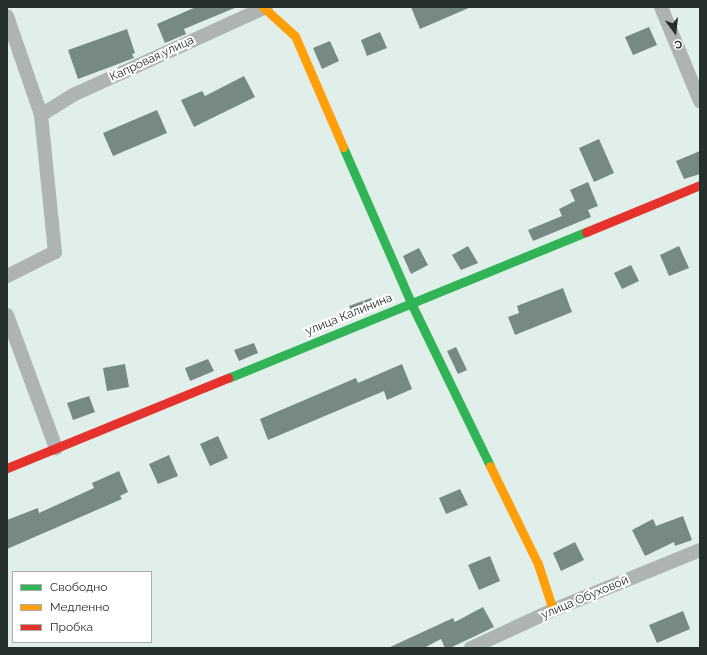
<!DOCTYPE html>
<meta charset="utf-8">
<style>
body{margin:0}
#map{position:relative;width:707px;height:655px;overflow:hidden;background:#e1efea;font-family:Raleway,sans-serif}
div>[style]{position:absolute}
.building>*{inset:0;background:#778984}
.street>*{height:14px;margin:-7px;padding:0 7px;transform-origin:7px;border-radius:7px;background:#aeb4b2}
.fast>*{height:9px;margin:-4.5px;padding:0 4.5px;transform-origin:4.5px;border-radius:4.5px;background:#30b455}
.slow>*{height:9px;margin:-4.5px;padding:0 4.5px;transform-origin:4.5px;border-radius:4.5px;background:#ff9f0a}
.jam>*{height:9px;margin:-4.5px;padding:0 4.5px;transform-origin:4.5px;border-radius:4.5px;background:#e5322d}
span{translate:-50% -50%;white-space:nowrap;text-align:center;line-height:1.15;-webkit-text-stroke:4px #fff;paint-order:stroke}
.street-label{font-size:12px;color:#252f2b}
.frame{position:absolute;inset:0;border:8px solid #252f2b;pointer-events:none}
.legend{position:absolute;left:12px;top:571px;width:140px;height:72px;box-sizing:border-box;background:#fff;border:1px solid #a8acaa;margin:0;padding:5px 7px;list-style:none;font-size:12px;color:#252f2b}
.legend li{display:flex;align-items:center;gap:8px;height:20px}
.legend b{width:20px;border:1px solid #a8acaa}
.north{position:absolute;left:655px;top:12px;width:40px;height:40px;-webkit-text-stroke:3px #fff;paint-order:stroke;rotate:165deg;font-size:11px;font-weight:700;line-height:16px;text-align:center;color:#252f2b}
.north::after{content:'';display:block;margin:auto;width:14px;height:18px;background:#252f2b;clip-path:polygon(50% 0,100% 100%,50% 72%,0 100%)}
</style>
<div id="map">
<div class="building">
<i style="clip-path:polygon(196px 7px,237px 7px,184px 29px,186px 34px,165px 43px,157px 24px)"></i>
<i style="clip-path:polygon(411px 7px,471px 7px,420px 29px)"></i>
<i style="clip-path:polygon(649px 27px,657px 45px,633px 55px,625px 37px)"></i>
<i style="clip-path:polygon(127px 29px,135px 53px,132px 54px,134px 58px,78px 79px,68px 50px)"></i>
<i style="clip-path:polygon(380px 32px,387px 48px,367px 56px,361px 40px)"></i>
<i style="clip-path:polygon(330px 41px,339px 61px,322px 69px,313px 48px)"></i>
<i style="clip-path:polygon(244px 76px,255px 97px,194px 127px,181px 100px,202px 91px,205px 96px)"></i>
<i style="clip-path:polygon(157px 110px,167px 133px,113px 156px,103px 133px)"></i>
<i style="clip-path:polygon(599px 139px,614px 173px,594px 182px,579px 148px)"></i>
<i style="clip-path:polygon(700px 151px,700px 174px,684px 179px,676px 161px)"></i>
<i style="clip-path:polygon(588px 182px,598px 206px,588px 210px,591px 217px,533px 241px,528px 230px,562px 216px,559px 209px,575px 201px,570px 190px)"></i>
<i style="clip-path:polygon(468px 246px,478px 263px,461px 270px,452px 255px)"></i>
<i style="clip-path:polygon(679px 246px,689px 268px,669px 276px,660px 255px)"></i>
<i style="clip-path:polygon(419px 248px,428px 265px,411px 274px,403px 256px)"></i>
<i style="clip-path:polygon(631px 265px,639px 281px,622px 289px,614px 273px)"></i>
<i style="clip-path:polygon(563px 288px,572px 312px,515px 335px,508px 317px,519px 313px,517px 306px)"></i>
<i style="clip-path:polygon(371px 298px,375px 305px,353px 314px,349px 306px)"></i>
<i style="clip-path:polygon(254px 343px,258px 353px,239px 361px,234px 350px)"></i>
<i style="clip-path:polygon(456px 347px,467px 370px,458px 374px,447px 351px)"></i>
<i style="clip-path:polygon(208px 359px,214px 371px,190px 381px,185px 368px)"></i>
<i style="clip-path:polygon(125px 364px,129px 387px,107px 391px,103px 368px)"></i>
<i style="clip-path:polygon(402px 364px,412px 389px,387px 400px,384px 391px,268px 440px,260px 419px,356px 378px,358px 383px)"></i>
<i style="clip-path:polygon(89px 396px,95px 412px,73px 420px,67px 403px)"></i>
<i style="clip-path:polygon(218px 436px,228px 458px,210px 466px,200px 444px)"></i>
<i style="clip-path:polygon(169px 455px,178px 476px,158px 484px,149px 464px)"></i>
<i style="clip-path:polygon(119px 471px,128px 492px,120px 496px,122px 499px,7px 549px,7px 520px,38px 508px,39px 513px,94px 488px,92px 483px)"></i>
<i style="clip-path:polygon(460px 489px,468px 505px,446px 514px,439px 498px)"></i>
<i style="clip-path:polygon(683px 516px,692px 540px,675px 546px,674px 542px,645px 556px,632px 530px,653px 519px,656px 526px)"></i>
<i style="clip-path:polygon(575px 542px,584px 560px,561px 571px,553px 553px)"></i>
<i style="clip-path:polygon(490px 556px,500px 581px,479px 590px,468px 565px)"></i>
<i style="clip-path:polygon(483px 607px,494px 627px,450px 648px,445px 648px,441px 639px,424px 648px,388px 648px,453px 618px,455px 622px)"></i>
<i style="clip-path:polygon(683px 611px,690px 629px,657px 643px,649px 625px)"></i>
</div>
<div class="street">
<i style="left:661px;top:7px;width:102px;rotate:67.5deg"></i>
<i style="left:7px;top:16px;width:105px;rotate:71deg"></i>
<i style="left:41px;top:115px;width:138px;rotate:84.2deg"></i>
<i style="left:55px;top:252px;width:54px;rotate:153.4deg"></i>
<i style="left:41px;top:115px;width:38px;rotate:-32deg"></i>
<i style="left:73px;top:95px;width:212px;rotate:-24.5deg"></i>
<i style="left:7px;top:315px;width:142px;rotate:69.8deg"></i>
<i style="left:471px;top:648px;width:90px;rotate:-24.9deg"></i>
<i style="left:553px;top:610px;width:159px;rotate:-22.2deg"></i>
</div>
<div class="fast">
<i style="left:343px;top:147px;width:170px;rotate:66.4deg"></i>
<i style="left:411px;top:303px;width:181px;rotate:64.1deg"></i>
<i style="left:228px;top:378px;width:387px;rotate:-22.2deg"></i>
</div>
<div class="slow">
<i style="left:263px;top:7px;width:43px;rotate:42.2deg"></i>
<i style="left:295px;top:36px;width:121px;rotate:66.6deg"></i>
<i style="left:490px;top:466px;width:109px;rotate:63.9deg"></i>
<i style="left:538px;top:564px;width:48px;rotate:71.9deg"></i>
</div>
<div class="jam">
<i style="left:586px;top:232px;width:123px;rotate:-22.4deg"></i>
<i style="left:7px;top:468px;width:239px;rotate:-22.2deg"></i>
</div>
<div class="street-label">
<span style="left:152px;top:59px;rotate:-25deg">Капровая улица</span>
<span style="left:349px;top:315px;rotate:-22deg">улица Калинина</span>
<span style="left:585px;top:598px;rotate:-23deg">улица Обуховой</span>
</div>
<div class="frame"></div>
<ul class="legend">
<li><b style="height:5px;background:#30b455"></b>Свободно</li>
<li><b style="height:5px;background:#ff9f0a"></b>Медленно</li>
<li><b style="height:5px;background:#e5322d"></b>Пробка</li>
</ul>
<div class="north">С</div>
</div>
